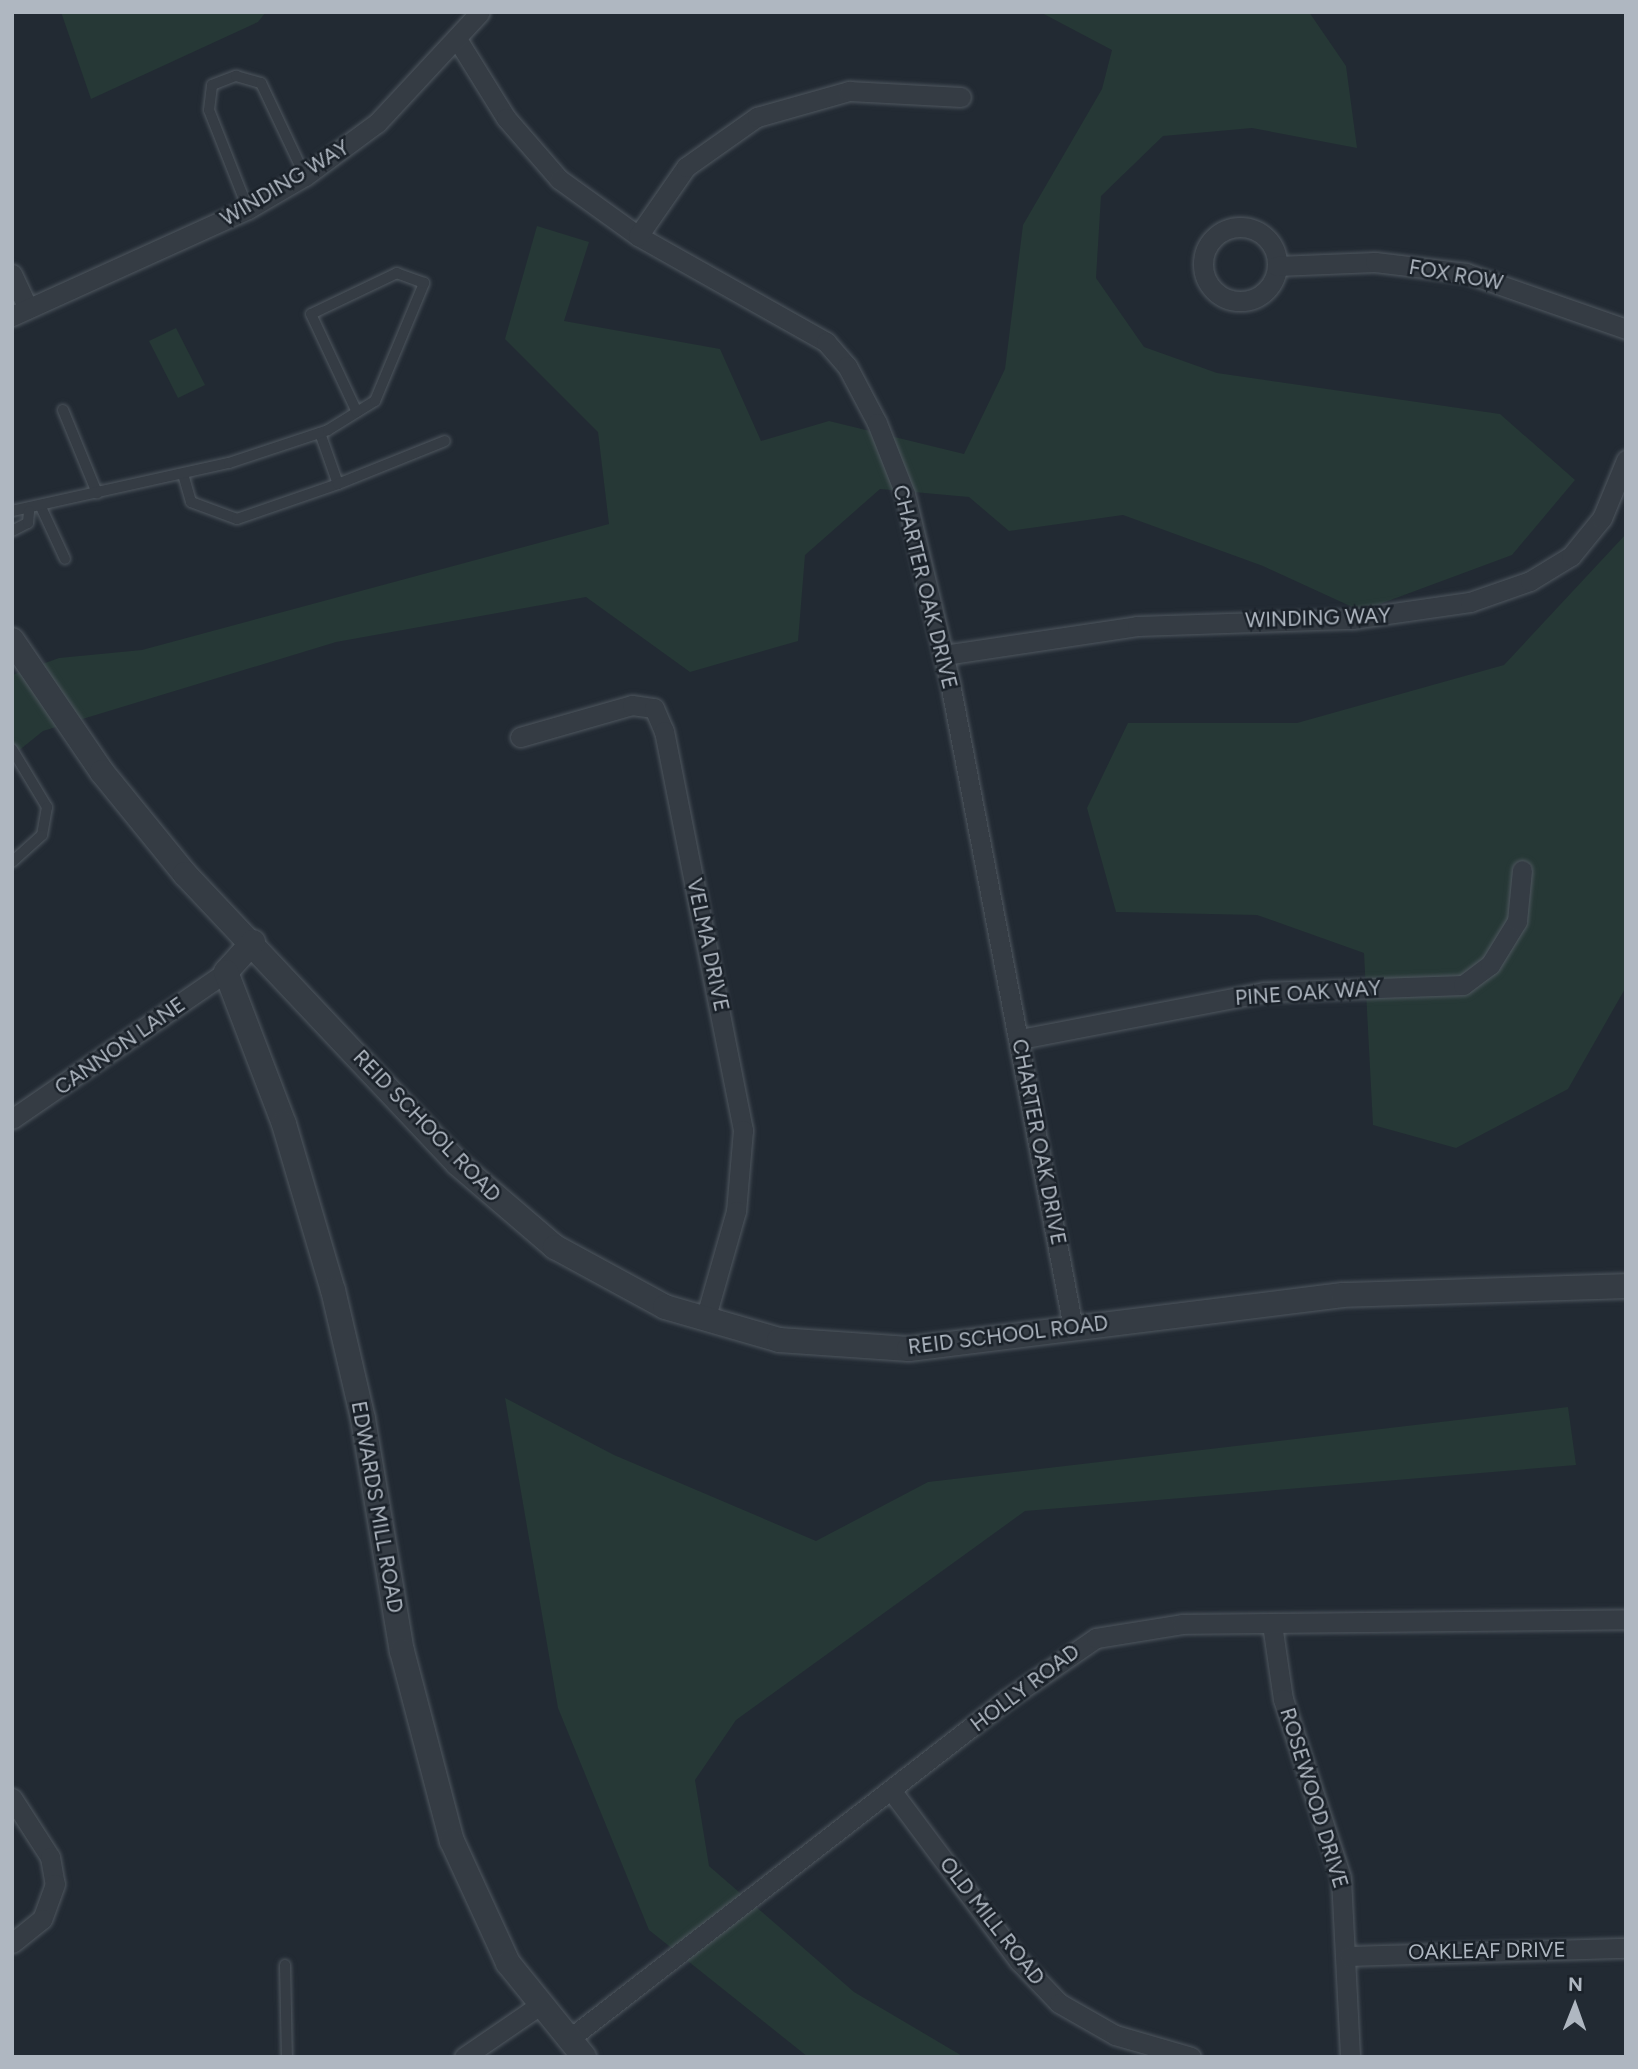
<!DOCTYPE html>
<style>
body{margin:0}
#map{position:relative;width:1638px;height:2069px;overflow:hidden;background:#222a33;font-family:Figtree,sans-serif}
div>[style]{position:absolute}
.green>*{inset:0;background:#263836}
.roads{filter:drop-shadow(0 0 2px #4f575f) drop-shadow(0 0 2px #4f575f)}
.service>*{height:10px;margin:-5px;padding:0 5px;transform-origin:5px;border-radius:5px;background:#353c44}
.minor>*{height:19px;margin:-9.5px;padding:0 9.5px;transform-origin:9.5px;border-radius:9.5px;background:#353c44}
.minor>.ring{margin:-9.5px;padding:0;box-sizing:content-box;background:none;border:19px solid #353c44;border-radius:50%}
.tertiary>*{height:24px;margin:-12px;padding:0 12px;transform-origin:12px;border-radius:12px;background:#353c44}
span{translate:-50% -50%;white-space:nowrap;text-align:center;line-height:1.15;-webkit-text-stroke:5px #1a2129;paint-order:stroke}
.street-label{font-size:21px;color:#afb7c1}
.frame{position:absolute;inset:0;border:14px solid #afb7c1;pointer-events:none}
.north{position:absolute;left:1540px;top:1971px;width:70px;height:70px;-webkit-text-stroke:5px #1a2129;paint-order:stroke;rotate:1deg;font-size:19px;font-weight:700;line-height:28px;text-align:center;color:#afb7c1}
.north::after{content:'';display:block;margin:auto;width:24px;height:32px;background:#afb7c1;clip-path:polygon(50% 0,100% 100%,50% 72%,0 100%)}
</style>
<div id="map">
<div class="green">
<i style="clip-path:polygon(61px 12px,266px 12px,258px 22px,91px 99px)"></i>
<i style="clip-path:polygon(1040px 12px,1309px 12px,1346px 66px,1357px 148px,1252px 128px,1163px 136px,1101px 196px,1096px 278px,1144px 347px,1217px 373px,1500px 414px,1575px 480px,1512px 555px,1361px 611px,1263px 566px,1123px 515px,1009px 531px,969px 497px,880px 489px,805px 555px,798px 641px,690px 672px,586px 597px,336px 642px,43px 731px,12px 756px,12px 675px,59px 658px,142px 650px,609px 524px,598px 432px,505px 339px,537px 226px,589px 242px,564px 321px,720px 349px,761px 441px,829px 421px,964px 454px,1005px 369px,1023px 225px,1102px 89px,1112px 50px)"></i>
<i style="clip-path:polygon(176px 328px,205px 385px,178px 398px,149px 341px)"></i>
<i style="clip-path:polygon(1626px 534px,1626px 987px,1568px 1089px,1456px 1148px,1373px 1125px,1364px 953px,1257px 915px,1116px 912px,1087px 808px,1128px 723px,1297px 723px,1504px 665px)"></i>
<i style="clip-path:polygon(505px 1398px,614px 1455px,816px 1541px,928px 1482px,1568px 1407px,1576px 1465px,1025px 1511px,736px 1720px,695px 1780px,709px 1866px,854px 1992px,964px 2057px,808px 2057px,649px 1930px,558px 1708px)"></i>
</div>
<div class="roads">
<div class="service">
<i style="left:248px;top:209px;width:106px;rotate:-111.5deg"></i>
<i style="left:209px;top:110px;width:25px;rotate:-83deg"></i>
<i style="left:212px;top:85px;width:26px;rotate:-21deg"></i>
<i style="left:236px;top:76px;width:26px;rotate:16deg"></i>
<i style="left:261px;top:83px;width:103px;rotate:64.7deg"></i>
<i style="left:63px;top:410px;width:90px;rotate:67.7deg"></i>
<i style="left:183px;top:474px;width:29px;rotate:74deg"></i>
<i style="left:191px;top:502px;width:49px;rotate:20.3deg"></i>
<i style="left:237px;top:519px;width:107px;rotate:-19.1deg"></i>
<i style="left:338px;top:484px;width:54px;rotate:-109.4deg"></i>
<i style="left:338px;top:484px;width:115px;rotate:-21.9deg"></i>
<i style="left:41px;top:507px;width:57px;rotate:65.2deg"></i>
<i style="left:12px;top:511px;width:222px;rotate:-12.5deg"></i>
<i style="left:229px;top:463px;width:104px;rotate:-18.4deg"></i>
<i style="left:328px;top:430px;width:55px;rotate:-31.7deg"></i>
<i style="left:375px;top:401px;width:128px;rotate:-67.4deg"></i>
<i style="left:424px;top:283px;width:29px;rotate:-160deg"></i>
<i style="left:397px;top:273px;width:95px;rotate:154.5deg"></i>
<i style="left:311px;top:314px;width:108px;rotate:64.9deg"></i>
<i style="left:12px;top:531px;width:18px;rotate:-27deg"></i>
<i style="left:28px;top:523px;width:12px;rotate:-85deg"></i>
<i style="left:12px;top:749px;width:68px;rotate:58.9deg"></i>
<i style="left:47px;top:807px;width:28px;rotate:100deg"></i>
<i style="left:42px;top:835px;width:40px;rotate:138deg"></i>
<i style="left:285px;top:1965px;width:92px;rotate:88.8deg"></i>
</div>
<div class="minor">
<i style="left:457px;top:39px;width:93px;rotate:58.2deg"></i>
<i style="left:506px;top:118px;width:81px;rotate:49deg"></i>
<i style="left:559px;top:179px;width:97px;rotate:35.8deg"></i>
<i style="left:638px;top:236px;width:216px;rotate:29.4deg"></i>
<i style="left:826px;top:342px;width:32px;rotate:49deg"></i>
<i style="left:847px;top:366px;width:64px;rotate:62.2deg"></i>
<i style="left:877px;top:423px;width:76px;rotate:68.5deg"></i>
<i style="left:905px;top:494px;width:194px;rotate:76.6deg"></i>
<i style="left:950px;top:683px;width:656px;rotate:79.19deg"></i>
<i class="ring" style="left:1203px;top:227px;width:55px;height:55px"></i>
<i style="left:638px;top:236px;width:84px;rotate:-55.2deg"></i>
<i style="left:686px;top:167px;width:87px;rotate:-35.2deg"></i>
<i style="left:757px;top:117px;width:96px;rotate:-15.8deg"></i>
<i style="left:849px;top:91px;width:112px;rotate:3.1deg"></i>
<i style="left:1277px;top:266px;width:98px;rotate:-2.3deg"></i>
<i style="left:1375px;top:262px;width:92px;rotate:6.9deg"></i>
<i style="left:1466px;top:273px;width:170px;rotate:19.3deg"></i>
<i style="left:12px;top:274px;width:38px;rotate:65deg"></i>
<i style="left:12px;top:316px;width:259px;rotate:-24.4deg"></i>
<i style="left:248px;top:209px;width:66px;rotate:-30.1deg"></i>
<i style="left:305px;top:176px;width:89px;rotate:-36.4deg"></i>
<i style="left:377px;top:123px;width:151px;rotate:-47.1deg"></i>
<i style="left:944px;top:655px;width:195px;rotate:-8.5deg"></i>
<i style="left:1137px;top:626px;width:215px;rotate:-1.9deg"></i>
<i style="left:1352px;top:619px;width:119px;rotate:-8.2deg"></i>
<i style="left:1470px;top:602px;width:64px;rotate:-19.3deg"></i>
<i style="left:1530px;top:581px;width:48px;rotate:-31.4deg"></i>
<i style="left:1571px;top:556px;width:49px;rotate:-50.8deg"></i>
<i style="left:1602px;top:518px;width:63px;rotate:-67.5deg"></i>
<i style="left:520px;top:737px;width:116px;rotate:-15.9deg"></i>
<i style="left:632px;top:705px;width:22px;rotate:8deg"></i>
<i style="left:654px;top:708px;width:25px;rotate:67deg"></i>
<i style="left:664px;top:731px;width:407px;rotate:78.8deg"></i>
<i style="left:743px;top:1130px;width:81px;rotate:94.9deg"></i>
<i style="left:736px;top:1211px;width:113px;rotate:105.9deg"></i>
<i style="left:1020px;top:1039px;width:248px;rotate:-10.9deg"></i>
<i style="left:1264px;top:992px;width:199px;rotate:-2deg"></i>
<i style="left:1463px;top:985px;width:34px;rotate:-37deg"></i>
<i style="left:1490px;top:965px;width:52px;rotate:-58.5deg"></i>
<i style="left:1517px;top:921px;width:51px;rotate:-84.4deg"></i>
<i style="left:12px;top:1119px;width:260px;rotate:-34.5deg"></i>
<i style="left:1272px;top:1624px;width:76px;rotate:81.7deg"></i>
<i style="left:1283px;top:1699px;width:188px;rotate:72deg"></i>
<i style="left:1341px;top:1878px;width:179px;rotate:87.1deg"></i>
<i style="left:891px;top:1790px;width:214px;rotate:53.2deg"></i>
<i style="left:1019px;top:1961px;width:58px;rotate:46.4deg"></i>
<i style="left:1059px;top:2003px;width:64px;rotate:29.7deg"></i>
<i style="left:1115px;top:2035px;width:79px;rotate:16.1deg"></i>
<i style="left:12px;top:1798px;width:70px;rotate:57.2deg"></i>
<i style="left:50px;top:1857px;width:27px;rotate:80deg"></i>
<i style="left:55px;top:1884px;width:37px;rotate:110deg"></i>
<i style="left:42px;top:1919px;width:38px;rotate:141deg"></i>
<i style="left:1349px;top:1956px;width:277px;rotate:-1.7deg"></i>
<i style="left:569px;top:2039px;width:553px;rotate:-37.8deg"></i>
<i style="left:1006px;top:1700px;width:109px;rotate:-34.6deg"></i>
<i style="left:1096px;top:1638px;width:87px;rotate:-9.2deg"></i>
<i style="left:1182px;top:1624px;width:444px;rotate:-0.6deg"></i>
<i style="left:464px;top:2057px;width:92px;rotate:-34.4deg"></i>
</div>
<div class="tertiary">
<i style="left:12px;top:640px;width:160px;rotate:55.7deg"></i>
<i style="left:102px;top:772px;width:132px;rotate:50.9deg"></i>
<i style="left:185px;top:874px;width:398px;rotate:46.7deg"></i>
<i style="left:458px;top:1164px;width:128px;rotate:40.6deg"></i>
<i style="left:555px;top:1247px;width:125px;rotate:28.6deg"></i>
<i style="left:665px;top:1307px;width:119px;rotate:16.1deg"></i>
<i style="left:779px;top:1340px;width:130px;rotate:4deg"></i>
<i style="left:909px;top:1349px;width:437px;rotate:-7.1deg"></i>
<i style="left:1343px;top:1295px;width:283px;rotate:-1.8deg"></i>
<i style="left:253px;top:942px;width:40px;rotate:132deg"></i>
<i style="left:226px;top:972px;width:163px;rotate:69.1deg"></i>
<i style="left:284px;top:1124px;width:173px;rotate:73.6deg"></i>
<i style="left:333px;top:1290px;width:132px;rotate:76.9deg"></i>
<i style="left:363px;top:1419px;width:235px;rotate:80.5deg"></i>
<i style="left:402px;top:1651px;width:196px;rotate:75.3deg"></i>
<i style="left:452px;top:1841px;width:134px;rotate:65.3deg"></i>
<i style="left:508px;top:1963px;width:121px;rotate:51deg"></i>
</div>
</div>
<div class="street-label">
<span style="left:285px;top:183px;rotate:-31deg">WINDING WAY</span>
<span style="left:1456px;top:275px;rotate:10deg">FOX ROW</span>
<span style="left:925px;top:587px;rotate:76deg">CHARTER OAK DRIVE</span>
<span style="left:1318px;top:618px;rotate:-2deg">WINDING WAY</span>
<span style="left:708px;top:945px;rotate:78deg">VELMA DRIVE</span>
<span style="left:1308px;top:993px;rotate:-4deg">PINE OAK WAY</span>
<span style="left:120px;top:1046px;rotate:-35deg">CANNON LANE</span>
<span style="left:427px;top:1126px;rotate:46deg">REID SCHOOL ROAD</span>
<span style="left:1039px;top:1142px;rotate:79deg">CHARTER OAK DRIVE</span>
<span style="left:1008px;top:1335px;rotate:-7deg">REID SCHOOL ROAD</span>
<span style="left:377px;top:1507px;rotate:80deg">EDWARDS MILL ROAD</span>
<span style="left:1025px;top:1688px;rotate:-37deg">HOLLY ROAD</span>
<span style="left:1314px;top:1798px;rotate:73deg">ROSEWOOD DRIVE</span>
<span style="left:992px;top:1921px;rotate:52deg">OLD MILL ROAD</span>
<span style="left:1487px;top:1951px;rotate:-1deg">OAKLEAF DRIVE</span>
</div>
<div class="frame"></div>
<div class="north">N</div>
</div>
